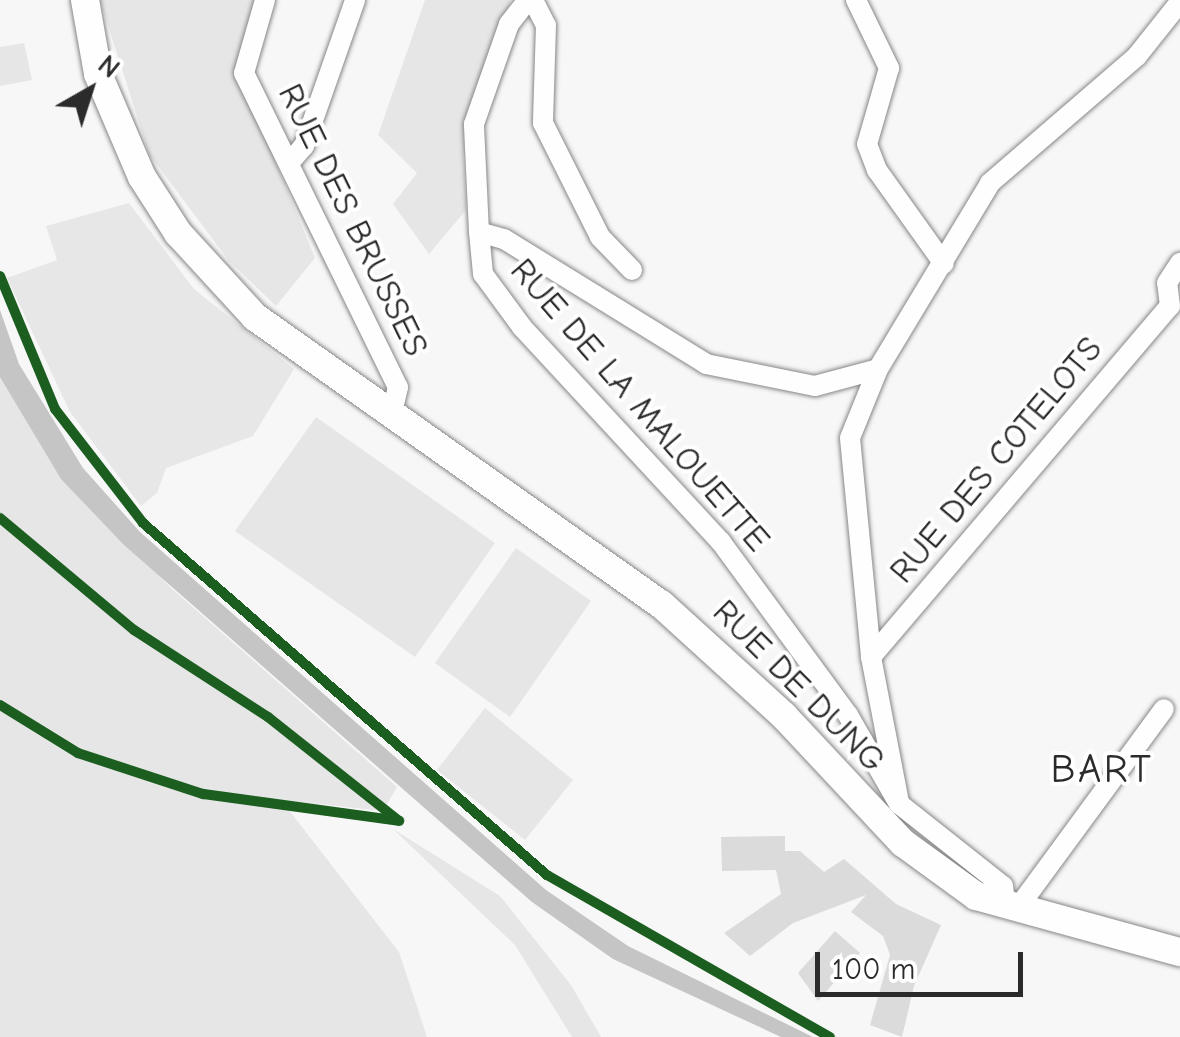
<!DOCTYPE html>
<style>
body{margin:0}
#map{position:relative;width:1180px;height:1037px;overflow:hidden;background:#f7f7f7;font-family:"Comic Neue",sans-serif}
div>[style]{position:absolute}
.built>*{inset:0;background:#e7e7e7}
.green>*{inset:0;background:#e6e6e6}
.water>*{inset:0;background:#c5c5c5}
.building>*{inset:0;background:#dbdbdb}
.roads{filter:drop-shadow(0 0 2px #878787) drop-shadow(0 0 2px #878787)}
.minor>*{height:20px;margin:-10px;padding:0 10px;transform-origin:10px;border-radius:10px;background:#fefefe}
.major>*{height:28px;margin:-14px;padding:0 14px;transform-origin:14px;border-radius:14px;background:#fefefe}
.cycleway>*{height:10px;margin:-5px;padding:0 5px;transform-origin:5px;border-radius:5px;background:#1b5e20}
span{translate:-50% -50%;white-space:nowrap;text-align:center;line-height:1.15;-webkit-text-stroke:8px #fff;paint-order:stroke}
.street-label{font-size:35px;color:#2b2b2b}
.quarter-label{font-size:40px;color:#2b2b2b;letter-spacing:2.5px}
.north{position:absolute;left:40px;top:40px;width:100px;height:100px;-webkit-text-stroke:8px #fff;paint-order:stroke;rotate:39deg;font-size:28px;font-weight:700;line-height:40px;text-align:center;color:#2b2b2b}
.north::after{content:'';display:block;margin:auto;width:35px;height:45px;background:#2b2b2b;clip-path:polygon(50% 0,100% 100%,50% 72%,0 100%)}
.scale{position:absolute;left:815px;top:952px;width:208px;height:45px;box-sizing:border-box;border:5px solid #2b2b2b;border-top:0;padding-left:12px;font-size:30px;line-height:35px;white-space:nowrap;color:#2b2b2b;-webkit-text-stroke:8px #fff;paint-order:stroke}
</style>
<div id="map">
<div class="built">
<i style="clip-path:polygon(129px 203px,194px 289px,294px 369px,253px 436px,166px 468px,157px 493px,141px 506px,70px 412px,7px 278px,57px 260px,46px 226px)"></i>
</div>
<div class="green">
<i style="clip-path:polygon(100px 0,254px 0,237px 68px,315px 258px,276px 306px,229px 261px,149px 154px)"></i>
<i style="clip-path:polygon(425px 0,511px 0,474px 92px,463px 153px,466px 210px,429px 254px,393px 204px,417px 173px,378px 135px)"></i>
<i style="clip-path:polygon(24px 43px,32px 80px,0 86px,0 47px)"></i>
<i style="clip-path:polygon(0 354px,69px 482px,171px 588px,397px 787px,383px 811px,281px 800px,399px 952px,427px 1037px,0 1037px)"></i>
<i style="clip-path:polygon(316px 417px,495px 543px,415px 657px,235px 531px)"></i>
<i style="clip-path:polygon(516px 548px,591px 601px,510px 717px,435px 663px)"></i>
<i style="clip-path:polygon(485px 708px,573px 780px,525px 840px,437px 770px)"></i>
<i style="clip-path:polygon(393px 829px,500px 896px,571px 985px,601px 1037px,572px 1037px,515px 945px)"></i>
</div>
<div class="water">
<i style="clip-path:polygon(0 310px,19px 364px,83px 468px,140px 532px,546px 890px,628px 946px,813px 1037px,781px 1037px,613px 959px,532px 902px,124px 545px,61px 479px,0 377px)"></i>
</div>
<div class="building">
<i style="clip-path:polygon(785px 836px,785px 851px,800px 851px,824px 872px,844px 859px,896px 904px,941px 925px,914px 986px,902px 1037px,870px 1025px,890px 955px,883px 936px,851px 912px,866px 895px,793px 923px,750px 956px,724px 933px,781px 894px,776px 870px,722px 871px,721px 837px)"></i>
<i style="clip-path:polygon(835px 931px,860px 953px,818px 1001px,798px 973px)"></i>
</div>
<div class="roads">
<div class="minor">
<i style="left:265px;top:0;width:76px;rotate:106deg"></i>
<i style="left:244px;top:73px;width:350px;rotate:63.9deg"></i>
<i style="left:398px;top:387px;width:27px;rotate:103deg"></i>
<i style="left:533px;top:0;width:28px;rotate:63deg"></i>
<i style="left:546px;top:25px;width:98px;rotate:91.8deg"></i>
<i style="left:543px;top:123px;width:127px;rotate:63.4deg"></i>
<i style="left:600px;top:237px;width:46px;rotate:45.9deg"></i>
<i style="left:856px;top:0;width:76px;rotate:64.1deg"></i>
<i style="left:889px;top:68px;width:79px;rotate:106.1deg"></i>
<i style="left:867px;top:144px;width:28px;rotate:69deg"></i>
<i style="left:877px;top:170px;width:115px;rotate:54.5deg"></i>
<i style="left:289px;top:163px;width:23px;rotate:-49deg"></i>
<i style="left:304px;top:146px;width:155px;rotate:-70.7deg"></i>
<i style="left:479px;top:232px;width:108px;rotate:-92.7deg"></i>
<i style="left:474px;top:124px;width:106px;rotate:-70.7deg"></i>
<i style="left:509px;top:24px;width:31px;rotate:-52deg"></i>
<i style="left:1170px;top:306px;width:23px;rotate:-97deg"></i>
<i style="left:1167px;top:283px;width:24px;rotate:-57deg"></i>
<i style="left:878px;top:369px;width:74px;rotate:112.1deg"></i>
<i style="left:850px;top:438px;width:220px;rotate:84.5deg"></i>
<i style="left:871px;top:657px;width:148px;rotate:79.1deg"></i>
<i style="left:871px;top:657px;width:461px;rotate:-49.6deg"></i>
<i style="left:1005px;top:904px;width:18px;rotate:-96deg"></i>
<i style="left:1003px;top:886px;width:132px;rotate:-141.7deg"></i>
<i style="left:899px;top:804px;width:103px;rotate:-119.8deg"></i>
<i style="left:848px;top:715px;width:215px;rotate:-126.3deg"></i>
<i style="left:721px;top:542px;width:293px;rotate:-132.8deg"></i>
<i style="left:522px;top:327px;width:66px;rotate:-126.3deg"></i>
<i style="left:483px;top:274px;width:42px;rotate:-95.4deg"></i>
<i style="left:479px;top:232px;width:26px;rotate:16deg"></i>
<i style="left:504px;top:239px;width:238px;rotate:31.7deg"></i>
<i style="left:706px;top:364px;width:111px;rotate:11.4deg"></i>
<i style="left:815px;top:386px;width:65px;rotate:-15.1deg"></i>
<i style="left:878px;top:369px;width:217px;rotate:-58.9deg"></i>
<i style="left:990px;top:183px;width:194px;rotate:-40.8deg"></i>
<i style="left:1137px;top:56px;width:69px;rotate:-51.5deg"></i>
<i style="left:1017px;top:909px;width:248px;rotate:-53.7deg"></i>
</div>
<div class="major">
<i style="left:85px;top:0;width:75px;rotate:80deg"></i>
<i style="left:98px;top:74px;width:112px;rotate:66.9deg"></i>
<i style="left:142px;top:177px;width:67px;rotate:57.3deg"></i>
<i style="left:178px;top:233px;width:114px;rotate:47.5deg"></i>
<i style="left:255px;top:317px;width:497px;rotate:35.3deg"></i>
<i style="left:661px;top:604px;width:166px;rotate:42.3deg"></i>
<i style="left:784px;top:716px;width:174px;rotate:46.9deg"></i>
<i style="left:903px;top:843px;width:90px;rotate:36deg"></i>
<i style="left:976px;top:896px;width:212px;rotate:15.4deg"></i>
</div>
</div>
<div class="cycleway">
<i style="left:0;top:276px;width:144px;rotate:67.5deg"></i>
<i style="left:55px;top:409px;width:144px;rotate:52.3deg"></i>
<i style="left:143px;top:523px;width:536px;rotate:41.07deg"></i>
<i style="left:547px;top:875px;width:326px;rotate:29.8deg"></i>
<i style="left:0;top:518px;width:175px;rotate:39.9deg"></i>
<i style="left:134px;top:630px;width:160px;rotate:33deg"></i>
<i style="left:268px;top:717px;width:167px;rotate:38.4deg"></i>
<i style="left:0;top:705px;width:92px;rotate:31.6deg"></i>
<i style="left:78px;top:753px;width:132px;rotate:18.2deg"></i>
<i style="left:203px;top:794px;width:198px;rotate:7.8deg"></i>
</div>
<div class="street-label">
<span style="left:353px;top:220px;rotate:64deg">RUE DES BRUSSES</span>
<span style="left:640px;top:405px;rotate:49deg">RUE DE LA MALOUETTE</span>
<span style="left:996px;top:460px;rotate:-50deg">RUE DES COTELOTS</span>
<span style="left:799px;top:686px;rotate:45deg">RUE DE DUNG</span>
</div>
<div class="quarter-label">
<span style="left:1102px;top:769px">BART</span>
</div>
<div class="north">N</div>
<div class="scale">100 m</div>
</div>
